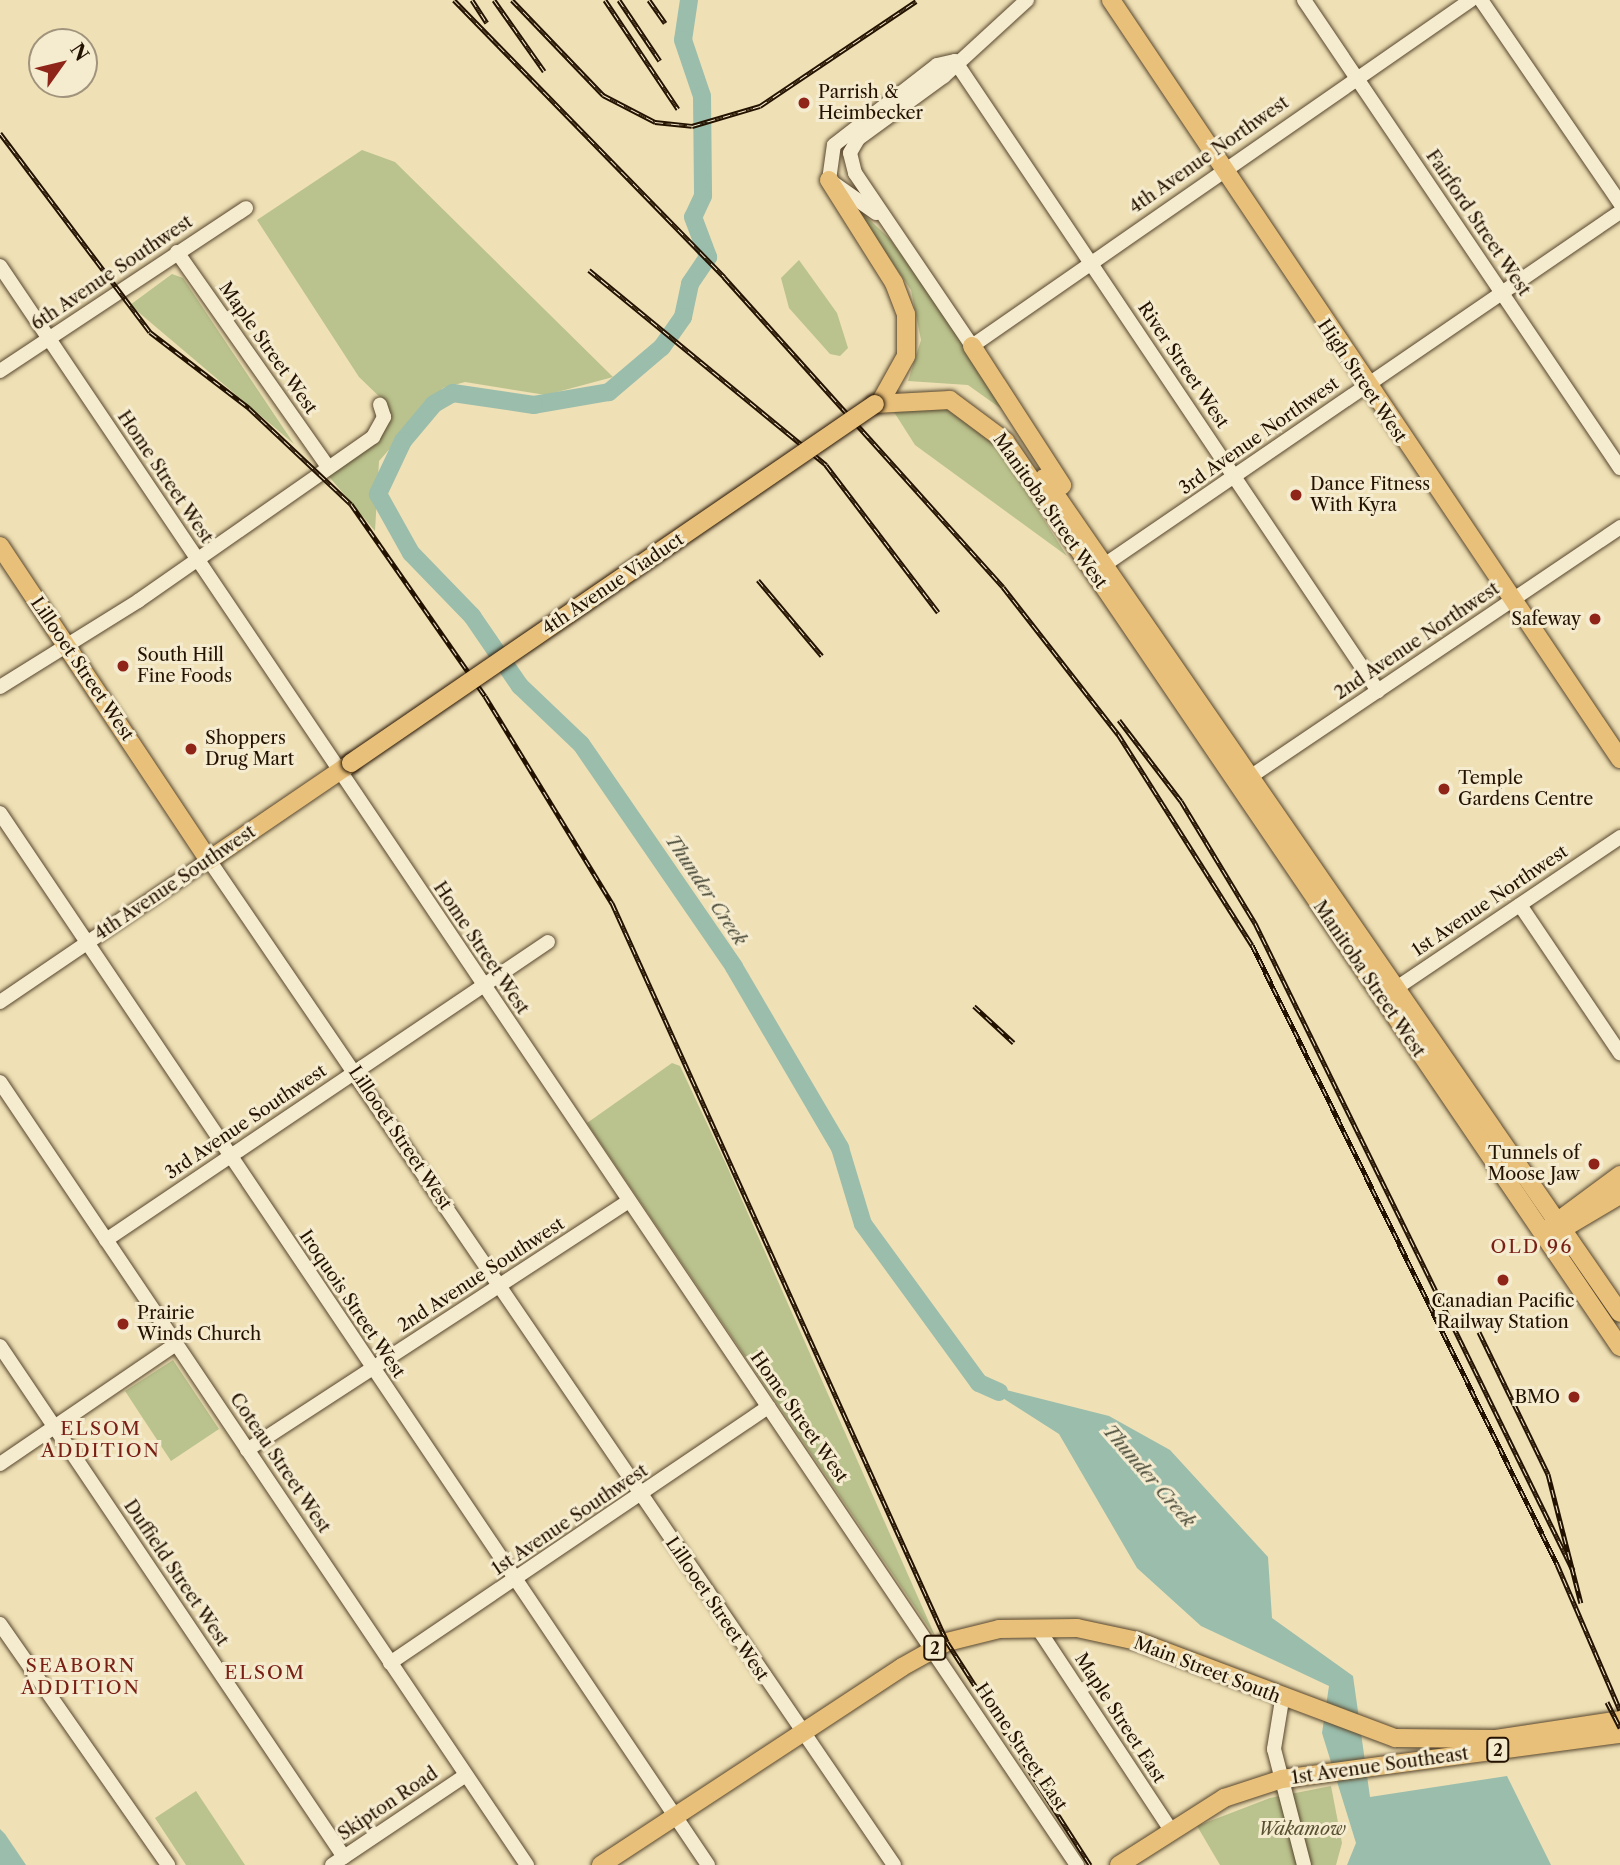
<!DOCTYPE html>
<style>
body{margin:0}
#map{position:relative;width:1620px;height:1865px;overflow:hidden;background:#efe0b5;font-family:"Libre Caslon Text",serif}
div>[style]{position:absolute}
.green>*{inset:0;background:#bac28d}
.water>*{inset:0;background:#9abdac}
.river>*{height:18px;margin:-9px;padding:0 9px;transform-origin:9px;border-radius:9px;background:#9abdac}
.roads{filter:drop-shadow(0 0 2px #57462d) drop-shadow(0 0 2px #57462d)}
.minor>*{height:14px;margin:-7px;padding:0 7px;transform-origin:7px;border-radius:7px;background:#f5ebcf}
.major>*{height:18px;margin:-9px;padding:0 9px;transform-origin:9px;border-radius:9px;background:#e8c07a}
.rail>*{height:5px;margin-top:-2.5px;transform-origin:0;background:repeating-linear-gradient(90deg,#f5ebcf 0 8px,#241200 0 16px);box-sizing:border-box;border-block:2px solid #241200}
.bridges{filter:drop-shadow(0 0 2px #241200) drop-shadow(0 0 2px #241200)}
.major-bridge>*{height:18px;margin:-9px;padding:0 9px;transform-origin:9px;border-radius:9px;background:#e8c07a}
.dots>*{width:19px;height:19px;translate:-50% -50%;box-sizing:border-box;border:4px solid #f5ebcf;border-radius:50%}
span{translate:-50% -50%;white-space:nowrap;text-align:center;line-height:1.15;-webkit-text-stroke:6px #f5ebcf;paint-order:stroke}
.shield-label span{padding:2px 5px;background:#f5ebcf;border:2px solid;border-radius:5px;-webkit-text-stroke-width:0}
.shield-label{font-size:16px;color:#241200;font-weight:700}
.poi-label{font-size:18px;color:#241200}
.left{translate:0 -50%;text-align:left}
.right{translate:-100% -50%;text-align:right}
.street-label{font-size:18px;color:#241200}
.park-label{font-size:18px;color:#585031;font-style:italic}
.water-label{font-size:19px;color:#4d4e3c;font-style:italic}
.neighbourhood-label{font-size:19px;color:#7a1f14;letter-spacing:2px}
.north{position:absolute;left:28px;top:28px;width:70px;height:70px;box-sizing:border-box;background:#f5ebcf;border:2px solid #a1947c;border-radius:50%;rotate:56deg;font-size:19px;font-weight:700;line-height:28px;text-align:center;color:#241200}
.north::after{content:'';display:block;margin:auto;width:24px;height:32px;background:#8f2418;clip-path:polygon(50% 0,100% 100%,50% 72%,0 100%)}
</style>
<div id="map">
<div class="green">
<i style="clip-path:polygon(362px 150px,395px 162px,613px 377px,546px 395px,465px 382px,443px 388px,379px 461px,375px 531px,326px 473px,373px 441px,386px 403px,359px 377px,257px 220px)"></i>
<i style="clip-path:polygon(852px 203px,891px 240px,1017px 420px,968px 385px,908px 381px,921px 340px,911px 290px)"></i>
<i style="clip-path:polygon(799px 260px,837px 313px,848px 348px,840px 356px,830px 354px,789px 308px,781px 278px)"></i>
<i style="clip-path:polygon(172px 274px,183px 278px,294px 444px,130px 305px)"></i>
<i style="clip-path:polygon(936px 403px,986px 428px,1067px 556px,915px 445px,894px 412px)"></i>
<i style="clip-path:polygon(672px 1063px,680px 1066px,726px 1164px,936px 1638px,587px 1123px)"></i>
<i style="clip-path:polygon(173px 1360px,219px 1429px,171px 1461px,125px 1391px)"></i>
<i style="clip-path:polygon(1331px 1786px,1342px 1843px,1336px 1865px,1220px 1865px,1197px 1826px,1270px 1798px)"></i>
<i style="clip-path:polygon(196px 1791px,245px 1865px,186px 1865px,155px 1818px)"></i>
</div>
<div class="water">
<i style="clip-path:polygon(979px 1383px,1109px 1416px,1170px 1450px,1268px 1557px,1272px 1618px,1353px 1676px,1370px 1797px,1507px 1776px,1551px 1865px,1347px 1865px,1356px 1843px,1322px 1733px,1329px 1686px,1201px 1626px,1137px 1568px,1059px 1434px)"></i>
<i style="clip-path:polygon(0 1829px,5px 1834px,26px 1865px,0 1865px)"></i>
</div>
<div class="river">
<i style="left:689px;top:0;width:40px;rotate:98.5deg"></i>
<i style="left:683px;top:40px;width:59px;rotate:71.3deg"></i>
<i style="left:702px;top:96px;width:100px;rotate:89.4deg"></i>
<i style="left:703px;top:196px;width:23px;rotate:115deg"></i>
<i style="left:693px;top:217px;width:43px;rotate:69.4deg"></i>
<i style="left:708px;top:257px;width:32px;rotate:124deg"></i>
<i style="left:690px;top:284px;width:34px;rotate:102deg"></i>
<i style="left:683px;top:317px;width:37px;rotate:125deg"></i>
<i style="left:662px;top:347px;width:70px;rotate:139.7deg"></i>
<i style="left:609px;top:392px;width:76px;rotate:170.2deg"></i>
<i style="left:534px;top:405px;width:82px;rotate:-171.6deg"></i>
<i style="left:453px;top:393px;width:22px;rotate:150deg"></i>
<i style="left:434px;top:404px;width:48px;rotate:130deg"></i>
<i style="left:403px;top:441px;width:59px;rotate:115.3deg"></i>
<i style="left:378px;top:494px;width:68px;rotate:60.8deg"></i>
<i style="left:411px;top:553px;width:88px;rotate:45.9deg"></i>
<i style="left:472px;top:616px;width:85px;rotate:55.6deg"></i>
<i style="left:520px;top:686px;width:84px;rotate:43.6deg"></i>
<i style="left:581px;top:744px;width:270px;rotate:55.5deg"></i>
<i style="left:734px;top:967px;width:210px;rotate:59.6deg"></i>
<i style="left:840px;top:1148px;width:79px;rotate:73.2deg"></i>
<i style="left:863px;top:1224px;width:197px;rotate:53.9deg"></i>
<i style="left:979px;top:1383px;width:22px;rotate:24deg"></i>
</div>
<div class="roads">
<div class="minor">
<i style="left:1027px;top:0;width:113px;rotate:137.5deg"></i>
<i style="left:944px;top:76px;width:107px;rotate:143.8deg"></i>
<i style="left:858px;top:139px;width:16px;rotate:120deg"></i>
<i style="left:850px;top:153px;width:21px;rotate:76deg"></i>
<i style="left:855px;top:173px;width:209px;rotate:55.9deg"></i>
<i style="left:972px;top:346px;width:607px;rotate:-34.74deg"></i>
<i style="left:1304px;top:0;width:565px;rotate:55.97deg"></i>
<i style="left:1481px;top:0;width:246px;rotate:55.6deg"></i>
<i style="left:955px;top:61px;width:759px;rotate:56.12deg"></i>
<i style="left:876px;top:213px;width:57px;rotate:-144.9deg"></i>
<i style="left:829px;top:180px;width:35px;rotate:-82deg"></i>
<i style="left:834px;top:145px;width:130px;rotate:-37.8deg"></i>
<i style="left:937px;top:65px;width:18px;rotate:-13deg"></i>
<i style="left:177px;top:252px;width:263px;rotate:54.9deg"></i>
<i style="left:0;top:266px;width:1928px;rotate:56.04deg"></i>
<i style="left:0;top:371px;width:295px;rotate:-33.5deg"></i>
<i style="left:1097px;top:570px;width:634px;rotate:-34.39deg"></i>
<i style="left:0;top:687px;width:163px;rotate:-31.9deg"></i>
<i style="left:138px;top:601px;width:287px;rotate:-34.9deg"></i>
<i style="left:373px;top:437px;width:23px;rotate:-61deg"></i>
<i style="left:384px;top:417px;width:13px;rotate:-108deg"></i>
<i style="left:1244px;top:781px;width:454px;rotate:-34deg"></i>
<i style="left:0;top:813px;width:1268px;rotate:56.06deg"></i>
<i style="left:1520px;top:905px;width:179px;rotate:56deg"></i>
<i style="left:1389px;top:993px;width:279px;rotate:-34deg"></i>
<i style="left:0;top:1002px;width:253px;rotate:-34.2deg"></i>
<i style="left:209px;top:860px;width:1216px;rotate:55.72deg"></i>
<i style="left:0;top:1082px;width:944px;rotate:56.06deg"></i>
<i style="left:106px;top:1240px;width:533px;rotate:-33.99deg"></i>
<i style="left:0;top:1346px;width:616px;rotate:56.05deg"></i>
<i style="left:247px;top:1450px;width:456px;rotate:-33.1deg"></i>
<i style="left:0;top:1464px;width:213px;rotate:-34.3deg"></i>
<i style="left:0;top:1624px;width:294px;rotate:55.1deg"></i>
<i style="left:1037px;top:1627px;width:243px;rotate:56.6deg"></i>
<i style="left:390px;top:1663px;width:457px;rotate:-34.1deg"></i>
<i style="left:1282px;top:1700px;width:50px;rotate:99.3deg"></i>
<i style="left:1274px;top:1749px;width:120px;rotate:75.5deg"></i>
<i style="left:332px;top:1865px;width:161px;rotate:-33.9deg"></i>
</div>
<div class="major">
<i style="left:1111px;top:0;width:914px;rotate:56.15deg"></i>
<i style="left:829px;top:180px;width:122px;rotate:57.7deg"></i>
<i style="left:894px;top:283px;width:33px;rotate:69deg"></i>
<i style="left:906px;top:314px;width:42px;rotate:90deg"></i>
<i style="left:906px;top:356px;width:49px;rotate:119.2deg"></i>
<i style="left:972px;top:346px;width:166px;rotate:57.1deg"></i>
<i style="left:875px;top:404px;width:75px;rotate:-3.1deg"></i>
<i style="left:950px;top:400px;width:69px;rotate:36.7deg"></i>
<i style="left:1005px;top:441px;width:1095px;rotate:55.83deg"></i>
<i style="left:1044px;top:478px;width:1014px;rotate:55.4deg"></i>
<i style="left:0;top:546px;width:377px;rotate:56.4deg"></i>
<i style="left:209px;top:860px;width:172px;rotate:-34.3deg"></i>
<i style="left:1550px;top:1227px;width:87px;rotate:-36.6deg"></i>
<i style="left:1554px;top:1234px;width:77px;rotate:-30.6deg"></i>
<i style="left:601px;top:1865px;width:360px;rotate:-33.3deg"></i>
<i style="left:902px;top:1667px;width:51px;rotate:-29.1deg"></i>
<i style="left:947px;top:1642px;width:54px;rotate:-14deg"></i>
<i style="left:999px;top:1629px;width:78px;rotate:-0.7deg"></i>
<i style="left:1077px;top:1628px;width:61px;rotate:12.2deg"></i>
<i style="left:1137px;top:1641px;width:276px;rotate:20.6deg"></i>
<i style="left:1395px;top:1738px;width:101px;rotate:0.6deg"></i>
<i style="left:1496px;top:1739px;width:125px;rotate:-8.7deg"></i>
<i style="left:1119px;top:1865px;width:125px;rotate:-32.5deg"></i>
<i style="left:1224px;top:1798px;width:61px;rotate:-18.1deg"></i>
<i style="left:1282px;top:1779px;width:341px;rotate:-7.6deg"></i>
</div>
</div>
<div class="rail">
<i style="left:454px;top:0;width:387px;rotate:45.7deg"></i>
<i style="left:724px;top:277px;width:417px;rotate:48deg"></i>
<i style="left:1003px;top:587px;width:187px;rotate:52deg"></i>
<i style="left:1118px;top:734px;width:250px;rotate:57.6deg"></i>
<i style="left:1252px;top:945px;width:690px;rotate:63.77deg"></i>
<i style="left:1557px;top:1564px;width:159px;rotate:66.7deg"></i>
<i style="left:472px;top:0;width:27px;rotate:57deg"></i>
<i style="left:494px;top:0;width:87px;rotate:54.8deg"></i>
<i style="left:512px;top:0;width:132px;rotate:46.2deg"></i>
<i style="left:603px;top:95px;width:59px;rotate:27.4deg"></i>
<i style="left:655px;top:122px;width:37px;rotate:6deg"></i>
<i style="left:692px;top:126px;width:71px;rotate:-16.4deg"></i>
<i style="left:760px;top:106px;width:188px;rotate:-33.9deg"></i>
<i style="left:605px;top:0;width:131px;rotate:56.2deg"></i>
<i style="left:619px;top:0;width:73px;rotate:56.1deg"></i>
<i style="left:649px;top:0;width:28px;rotate:55deg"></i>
<i style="left:0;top:133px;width:249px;rotate:53deg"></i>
<i style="left:150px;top:332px;width:125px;rotate:37.5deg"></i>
<i style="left:249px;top:408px;width:140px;rotate:43.3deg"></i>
<i style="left:351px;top:504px;width:234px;rotate:55.1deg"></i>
<i style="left:485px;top:696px;width:243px;rotate:58.5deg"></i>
<i style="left:612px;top:903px;width:811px;rotate:65.61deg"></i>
<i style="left:947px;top:1642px;width:265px;rotate:57.3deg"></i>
<i style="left:589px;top:270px;width:307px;rotate:39.4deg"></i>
<i style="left:826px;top:465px;width:185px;rotate:52.7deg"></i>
<i style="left:758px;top:580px;width:99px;rotate:49.9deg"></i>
<i style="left:1119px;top:720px;width:102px;rotate:52.6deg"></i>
<i style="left:1181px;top:801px;width:143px;rotate:58.8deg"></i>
<i style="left:1255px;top:923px;width:721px;rotate:63.83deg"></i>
<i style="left:974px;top:1006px;width:54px;rotate:42.8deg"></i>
<i style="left:1479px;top:1332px;width:158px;rotate:64.1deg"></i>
<i style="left:1548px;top:1474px;width:133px;rotate:75.7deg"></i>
<i style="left:1607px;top:1702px;width:29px;rotate:63deg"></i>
</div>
<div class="bridges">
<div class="major-bridge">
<i style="left:351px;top:763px;width:635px;rotate:-34.42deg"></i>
</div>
</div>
<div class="dots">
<i style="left:804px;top:103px;background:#8f2418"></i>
<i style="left:1296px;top:495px;background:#8f2418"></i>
<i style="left:1595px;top:619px;background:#8f2418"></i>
<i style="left:123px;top:666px;background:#8f2418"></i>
<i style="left:191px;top:749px;background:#8f2418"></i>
<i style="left:1444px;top:789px;background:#8f2418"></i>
<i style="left:1594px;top:1164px;background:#8f2418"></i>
<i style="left:1503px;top:1280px;background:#8f2418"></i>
<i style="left:123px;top:1324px;background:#8f2418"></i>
<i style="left:1574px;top:1397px;background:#8f2418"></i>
</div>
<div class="shield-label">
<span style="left:935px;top:1648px">2</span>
<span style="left:1498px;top:1750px">2</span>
</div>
<div class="poi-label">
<span class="left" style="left:818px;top:103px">Parrish &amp;<br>Heimbecker</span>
<span class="left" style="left:1310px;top:495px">Dance Fitness<br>With Kyra</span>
<span class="right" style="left:1581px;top:619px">Safeway</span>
<span class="left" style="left:137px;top:666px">South Hill<br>Fine Foods</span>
<span class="left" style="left:205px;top:749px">Shoppers<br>Drug Mart</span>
<span class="left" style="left:1458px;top:789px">Temple<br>Gardens Centre</span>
<span class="right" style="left:1580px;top:1164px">Tunnels of<br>Moose Jaw</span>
<span style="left:1503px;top:1312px">Canadian Pacific<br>Railway Station</span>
<span class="left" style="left:137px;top:1324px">Prairie<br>Winds Church</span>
<span class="right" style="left:1560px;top:1397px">BMO</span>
</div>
<div class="street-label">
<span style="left:1209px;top:155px;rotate:-35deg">4th Avenue Northwest</span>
<span style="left:1478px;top:223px;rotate:56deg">Fairford Street West</span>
<span style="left:112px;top:273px;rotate:-34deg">6th Avenue Southwest</span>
<span style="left:268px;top:348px;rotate:55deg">Maple Street West</span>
<span style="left:1183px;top:365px;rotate:56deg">River Street West</span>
<span style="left:1362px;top:381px;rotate:56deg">High Street West</span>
<span style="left:1259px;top:436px;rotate:-35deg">3rd Avenue Northwest</span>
<span style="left:165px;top:477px;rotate:56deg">Home Street West</span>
<span style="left:1050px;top:511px;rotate:55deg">Manitoba Street West</span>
<span style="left:613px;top:584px;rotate:-34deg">4th Avenue Viaduct</span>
<span style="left:1417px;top:641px;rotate:-34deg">2nd Avenue Northwest</span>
<span style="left:82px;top:669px;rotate:56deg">Lillooet Street West</span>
<span style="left:175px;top:883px;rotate:-34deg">4th Avenue Southwest</span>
<span style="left:1490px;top:901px;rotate:-34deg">1st Avenue Northwest</span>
<span style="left:481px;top:948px;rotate:56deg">Home Street West</span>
<span style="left:1369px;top:979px;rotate:56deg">Manitoba Street West</span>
<span style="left:246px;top:1122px;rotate:-34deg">3rd Avenue Southwest</span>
<span style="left:400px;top:1138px;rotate:56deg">Lillooet Street West</span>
<span style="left:481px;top:1275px;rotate:-33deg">2nd Avenue Southwest</span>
<span style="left:352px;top:1304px;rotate:56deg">Iroquois Street West</span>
<span style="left:799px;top:1417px;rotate:55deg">Home Street West</span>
<span style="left:280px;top:1463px;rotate:56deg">Coteau Street West</span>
<span style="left:570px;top:1520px;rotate:-34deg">1st Avenue Southwest</span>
<span style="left:176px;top:1573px;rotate:56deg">Duffield Street West</span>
<span style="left:717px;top:1609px;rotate:56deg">Lillooet Street West</span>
<span style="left:1207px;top:1670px;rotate:21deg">Main Street South</span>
<span style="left:1120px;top:1718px;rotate:57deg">Maple Street East</span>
<span style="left:1021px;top:1747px;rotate:56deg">Home Street East</span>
<span style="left:1380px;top:1766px;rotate:-8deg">1st Avenue Southeast</span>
<span style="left:388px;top:1804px;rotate:-34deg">Skipton Road</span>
</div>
<div class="park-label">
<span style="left:1302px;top:1829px">Wakamow</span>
</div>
<div class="water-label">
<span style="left:706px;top:890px;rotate:56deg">Thunder Creek</span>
<span style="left:1149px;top:1476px;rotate:49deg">Thunder Creek</span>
</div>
<div class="neighbourhood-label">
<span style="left:1532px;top:1247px">OLD 96</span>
<span style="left:101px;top:1440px">ELSOM<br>ADDITION</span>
<span style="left:81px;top:1677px">SEABORN<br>ADDITION</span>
<span style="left:265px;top:1673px">ELSOM</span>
</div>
<div class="north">N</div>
</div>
